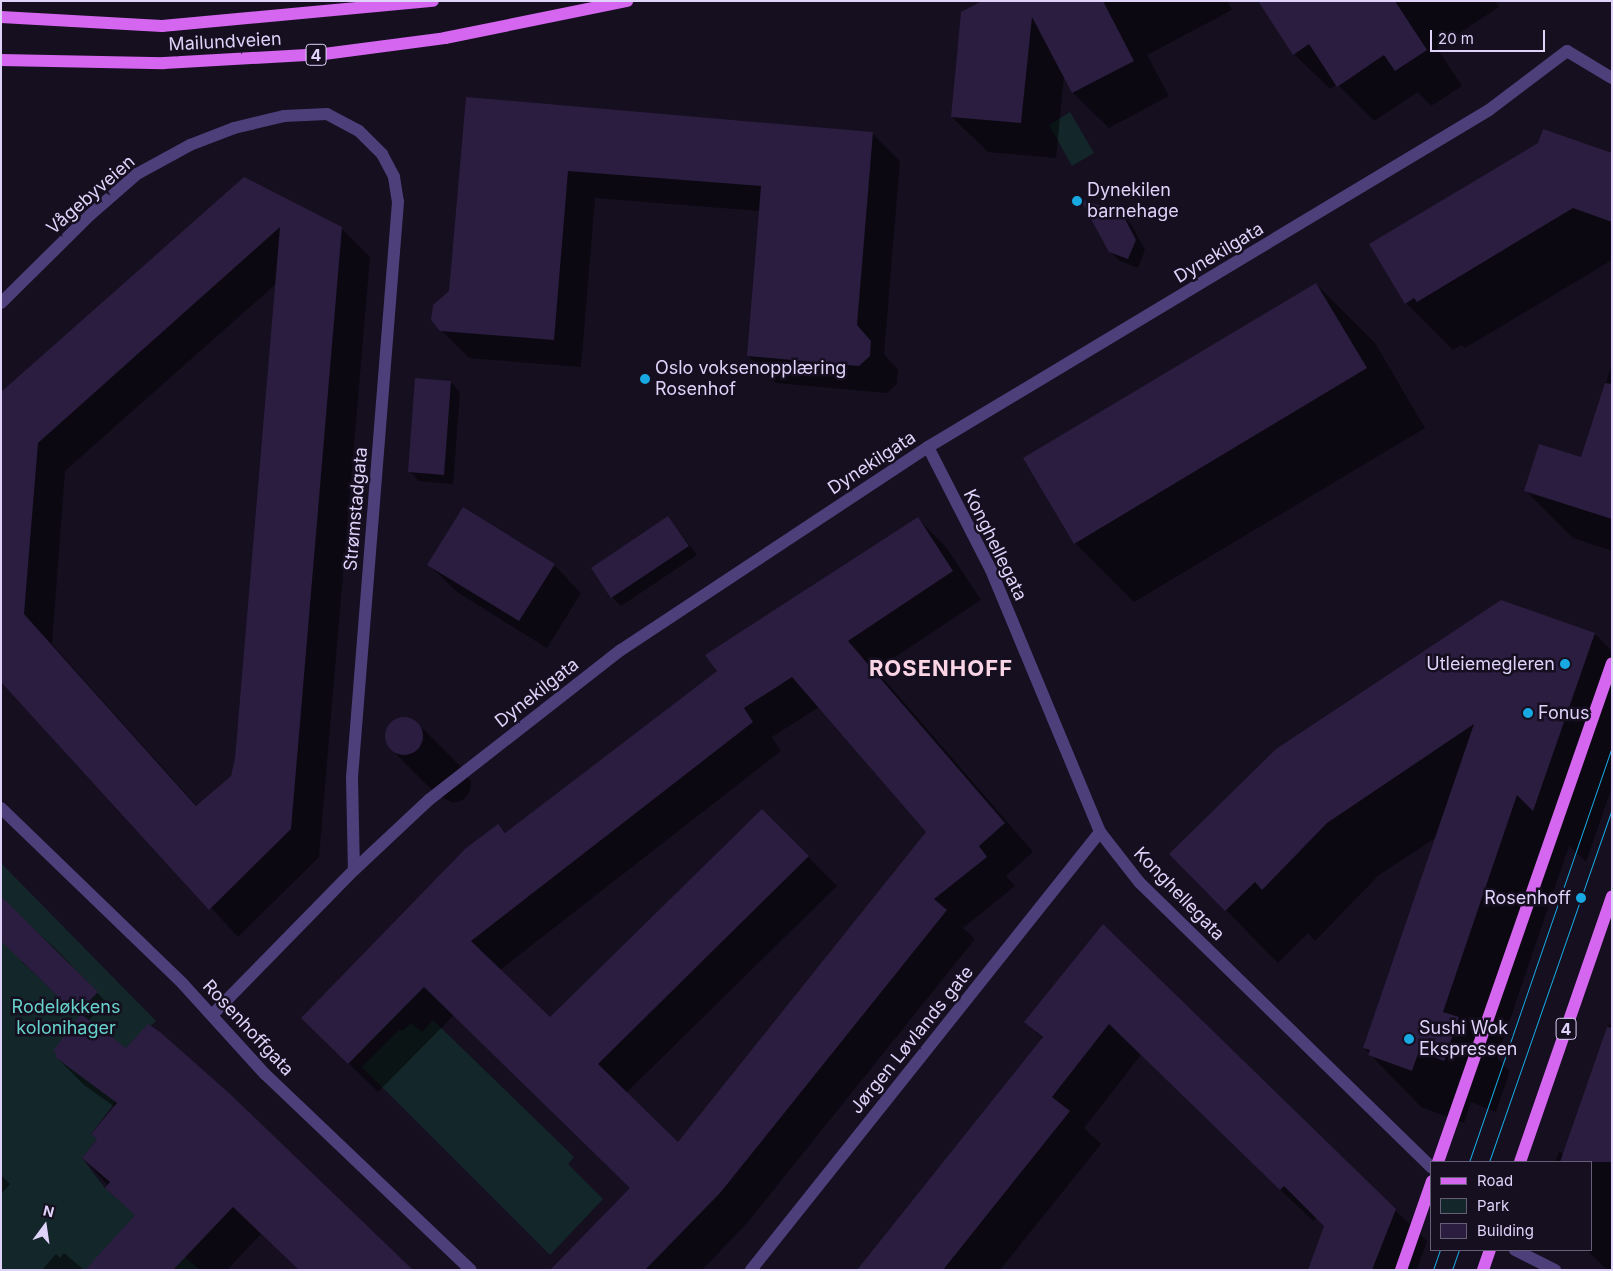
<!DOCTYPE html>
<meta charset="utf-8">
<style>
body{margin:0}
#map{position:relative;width:1613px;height:1271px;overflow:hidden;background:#150f20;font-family:Inter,sans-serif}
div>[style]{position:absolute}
.green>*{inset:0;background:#132629}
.shadow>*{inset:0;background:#0007}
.building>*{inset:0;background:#2a1d3f}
.round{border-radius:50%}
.street>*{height:12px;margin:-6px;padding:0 6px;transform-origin:6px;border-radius:6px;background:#4c3f7a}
.primary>*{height:12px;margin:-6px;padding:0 6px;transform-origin:6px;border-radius:6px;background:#d466ef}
.tram>*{height:1px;margin:-0.5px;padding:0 0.5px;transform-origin:0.5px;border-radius:0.5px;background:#18a9e2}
.dots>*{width:14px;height:14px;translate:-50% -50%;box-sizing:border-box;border:2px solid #150f20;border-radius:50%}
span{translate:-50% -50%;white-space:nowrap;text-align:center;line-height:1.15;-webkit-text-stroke:5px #150f20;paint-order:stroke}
.shield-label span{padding:1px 4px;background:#150f20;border:1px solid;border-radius:4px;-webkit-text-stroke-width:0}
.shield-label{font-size:16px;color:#dfd3fa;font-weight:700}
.street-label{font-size:18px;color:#dfd3fa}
.poi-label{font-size:18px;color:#dfd3fa}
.left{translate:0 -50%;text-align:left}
.right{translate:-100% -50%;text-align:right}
.park-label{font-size:18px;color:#67d2cb}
.district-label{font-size:22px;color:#fbd5e6;font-weight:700;letter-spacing:1px}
.frame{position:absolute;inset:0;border:2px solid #dfd3fa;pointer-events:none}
.legend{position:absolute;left:1430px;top:1161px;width:162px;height:90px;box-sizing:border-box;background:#150f20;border:1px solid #665d77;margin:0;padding:6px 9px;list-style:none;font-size:15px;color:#dfd3fa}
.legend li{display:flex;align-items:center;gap:10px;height:25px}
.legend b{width:25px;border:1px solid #665d77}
.north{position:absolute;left:20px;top:1201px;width:50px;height:50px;-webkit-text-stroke:4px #150f20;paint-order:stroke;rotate:14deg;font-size:14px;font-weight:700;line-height:20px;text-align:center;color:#dfd3fa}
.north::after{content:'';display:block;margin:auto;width:18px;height:22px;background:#dfd3fa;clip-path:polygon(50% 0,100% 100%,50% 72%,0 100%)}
.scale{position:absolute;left:1430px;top:30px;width:115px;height:22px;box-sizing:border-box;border:2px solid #dfd3fa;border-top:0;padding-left:6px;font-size:15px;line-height:18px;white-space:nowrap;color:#dfd3fa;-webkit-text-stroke:4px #150f20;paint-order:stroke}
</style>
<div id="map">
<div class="green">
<i style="clip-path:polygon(1070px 112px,1094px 153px,1072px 166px,1049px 125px)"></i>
<i style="clip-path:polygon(1px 863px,156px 1021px,120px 1054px,132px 1080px,91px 1134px,97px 1139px,82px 1158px,105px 1188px,200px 1270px,1px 1270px)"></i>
<i style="clip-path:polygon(433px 1020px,574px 1157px,568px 1164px,603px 1199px,550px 1255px,362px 1067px,399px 1030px,402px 1031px,411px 1023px,422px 1032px)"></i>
</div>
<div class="shadow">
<i style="clip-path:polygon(984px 1px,1227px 1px,1232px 10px,1147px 55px,1169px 96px,1109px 128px,1073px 93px,1064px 76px,1056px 158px,988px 152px,952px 117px)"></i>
<i style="clip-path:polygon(1260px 1px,1495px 1px,1499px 7px,1437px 48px,1462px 86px,1431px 106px,1418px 92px,1374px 121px,1337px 84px,1330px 89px,1294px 54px)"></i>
<i style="clip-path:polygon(467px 99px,872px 133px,900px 161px,884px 354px,898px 370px,897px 384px,887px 393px,776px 383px,748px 356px,760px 211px,595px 198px,581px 367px,469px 358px,441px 330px,450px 292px)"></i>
<i style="clip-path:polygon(1612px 154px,1612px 260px,1465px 348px,1461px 345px,1453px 350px,1406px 303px)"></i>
<i style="clip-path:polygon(evenodd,244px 178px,341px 228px,370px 257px,319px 857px,238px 937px,1px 680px,1px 394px,244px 178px,277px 283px,236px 758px,232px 777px,197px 806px,52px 644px,65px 471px,277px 283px)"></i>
<i style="clip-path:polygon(1121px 214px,1131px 224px,1145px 250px,1138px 268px,1120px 261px,1110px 252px)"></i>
<i style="clip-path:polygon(1316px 284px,1375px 343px,1425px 428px,1134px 602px,1075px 543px)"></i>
<i style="clip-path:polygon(1612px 364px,1612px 551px,1573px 538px,1526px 491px,1582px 459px)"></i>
<i style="clip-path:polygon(451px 382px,460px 392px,453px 484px,419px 481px,409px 471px)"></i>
<i style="clip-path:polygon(668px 517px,697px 555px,621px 606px,612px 597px)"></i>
<i style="clip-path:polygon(evenodd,917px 518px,946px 547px,981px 600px,876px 670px,1033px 852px,1006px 876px,1015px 886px,963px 928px,975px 939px,748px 1222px,702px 1270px,560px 1270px,632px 1188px,454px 1015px,378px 1092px,331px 1046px,498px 825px,506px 833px,917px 518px,819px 707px,928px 832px,678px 1143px,626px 1093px,837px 886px,762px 810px,550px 1019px,500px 970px,781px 751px,772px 737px,819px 707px)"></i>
<i style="clip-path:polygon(429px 565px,554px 565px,581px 593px,547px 648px,457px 592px)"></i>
<i style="clip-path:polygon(1595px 634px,1612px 651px,1612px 787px,1586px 862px,1569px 846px,1497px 1058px,1510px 1071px,1496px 1112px,1471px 1102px,1464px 1123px,1421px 1107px,1364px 1048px,1437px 837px,1379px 875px,1315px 941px,1308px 933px,1278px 963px,1171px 854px)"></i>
<i style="clip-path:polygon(396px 719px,414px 720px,462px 768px,471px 782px,470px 791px,463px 800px,453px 803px,436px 794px,388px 746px,387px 727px)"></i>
<i style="clip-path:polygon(1px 899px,58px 951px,106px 1002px,88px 1021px,261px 1234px,227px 1270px,87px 1270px,136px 1216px,83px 1158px,98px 1140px,115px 1107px,84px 1085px,56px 1057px,80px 1017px,22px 962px)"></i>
<i style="clip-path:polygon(1103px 926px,1427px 1241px,1417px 1270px,1310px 1270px,1325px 1225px,1317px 1217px,1313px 1221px,1141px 1055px,1084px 1128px,1101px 1144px,1000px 1270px,858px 1270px,1043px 1039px,1026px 1022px)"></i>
<i style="clip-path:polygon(1612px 1018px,1612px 1270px,1607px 1270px,1587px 1250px,1592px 1250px,1592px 1162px,1555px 1162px,1559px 1152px,1564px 1154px)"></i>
<i style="clip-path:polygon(1px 1175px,10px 1184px,1px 1194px)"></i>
<i style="clip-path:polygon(64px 1253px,84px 1270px,42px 1270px,56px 1254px,60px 1258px)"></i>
</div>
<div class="building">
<i style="clip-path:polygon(982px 1px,1103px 1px,1134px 61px,1072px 93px,1032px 17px,1021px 123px,951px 117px,961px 12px)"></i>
<i style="clip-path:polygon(1258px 1px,1395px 1px,1427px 50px,1395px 71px,1384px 55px,1337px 87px,1309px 44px,1293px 55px)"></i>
<i style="clip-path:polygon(466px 97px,873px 132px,857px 325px,871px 341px,870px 356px,859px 366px,747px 356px,761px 186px,568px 171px,554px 340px,440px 331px,431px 320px,433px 305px,449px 291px)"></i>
<i style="clip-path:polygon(1543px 129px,1612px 153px,1612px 222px,1573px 208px,1417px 302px,1414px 298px,1405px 304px,1369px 244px,1538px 143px)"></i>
<i style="clip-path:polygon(evenodd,244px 177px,342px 227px,291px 829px,209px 910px,1px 682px,1px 392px,244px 177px,280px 227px,235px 758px,231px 776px,196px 806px,24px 614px,38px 443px,280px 227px)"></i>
<i style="clip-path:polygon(1080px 199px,1122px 213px,1136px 240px,1128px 259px,1109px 252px)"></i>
<i style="clip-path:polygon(1316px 283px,1367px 368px,1074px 544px,1023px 458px)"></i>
<i style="clip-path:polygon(415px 378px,451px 381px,444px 475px,408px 472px)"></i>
<i style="clip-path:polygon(1605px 383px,1612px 384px,1612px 519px,1524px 491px,1539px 444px,1581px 457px)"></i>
<i style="clip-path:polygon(463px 507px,555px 564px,519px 621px,427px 565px)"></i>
<i style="clip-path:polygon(668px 516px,689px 546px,611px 598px,591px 568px)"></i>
<i style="clip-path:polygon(evenodd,918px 517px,953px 571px,848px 641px,1005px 823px,979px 846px,987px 857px,934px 899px,947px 910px,720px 1193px,645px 1270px,550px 1270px,630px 1188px,424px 987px,348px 1064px,301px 1018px,465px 849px,498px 824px,505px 833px,717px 671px,705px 655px,918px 517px,792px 677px,926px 832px,678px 1142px,598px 1064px,809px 856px,762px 809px,550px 1017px,471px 941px,753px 722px,744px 708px,792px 677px)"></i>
<i style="clip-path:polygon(1501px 600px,1595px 633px,1533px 811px,1517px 795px,1443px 1012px,1459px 1017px,1444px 1061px,1419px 1051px,1412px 1071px,1368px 1055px,1370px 1050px,1363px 1048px,1474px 724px,1327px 823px,1262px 890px,1255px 882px,1225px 911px,1169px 854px,1276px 749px)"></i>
<i class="round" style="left:385px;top:717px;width:38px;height:38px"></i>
<i style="clip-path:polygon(1px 896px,98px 992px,76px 1014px,1px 941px)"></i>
<i style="clip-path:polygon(1103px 924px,1396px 1209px,1372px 1270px,1308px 1270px,1324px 1226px,1284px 1186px,1280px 1190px,1109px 1024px,1052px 1097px,1070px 1111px,943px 1270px,857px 1270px,1043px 1037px,1024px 1022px)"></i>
<i style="clip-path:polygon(81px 1014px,126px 1048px,148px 1024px,160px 1032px,229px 1093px,413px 1270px,299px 1270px,233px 1207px,173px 1270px,85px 1270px,135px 1215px,105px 1188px,110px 1182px,82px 1158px,97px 1139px,91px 1134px,117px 1103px,55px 1057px,57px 1054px,53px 1051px)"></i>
<i style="clip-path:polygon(1607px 1027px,1612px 1028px,1612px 1162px,1560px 1162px)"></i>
</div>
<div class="street">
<i style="left:1px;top:303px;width:125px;rotate:-44.7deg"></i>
<i style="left:90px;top:215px;width:62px;rotate:-41.1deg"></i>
<i style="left:137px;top:174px;width:60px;rotate:-28.7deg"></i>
<i style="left:190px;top:145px;width:47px;rotate:-21.1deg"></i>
<i style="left:234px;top:128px;width:51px;rotate:-13.5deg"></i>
<i style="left:284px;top:116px;width:43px;rotate:-2.7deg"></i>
<i style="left:327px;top:114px;width:36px;rotate:28deg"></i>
<i style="left:359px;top:131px;width:33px;rotate:45deg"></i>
<i style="left:382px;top:154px;width:26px;rotate:62deg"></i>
<i style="left:394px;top:177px;width:25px;rotate:81deg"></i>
<i style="left:398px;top:202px;width:577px;rotate:94.57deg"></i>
<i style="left:352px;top:777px;width:93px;rotate:88.8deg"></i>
<i style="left:928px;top:447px;width:138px;rotate:62.9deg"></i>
<i style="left:991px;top:570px;width:284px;rotate:67.4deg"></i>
<i style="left:1100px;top:832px;width:63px;rotate:52deg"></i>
<i style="left:1139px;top:882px;width:409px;rotate:44.3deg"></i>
<i style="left:1px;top:808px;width:253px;rotate:44deg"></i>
<i style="left:183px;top:984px;width:122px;rotate:47.7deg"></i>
<i style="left:265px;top:1074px;width:284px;rotate:43.6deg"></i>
<i style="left:213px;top:1014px;width:202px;rotate:-45.6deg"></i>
<i style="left:354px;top:870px;width:104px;rotate:-43.1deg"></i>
<i style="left:430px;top:799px;width:242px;rotate:-38deg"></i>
<i style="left:621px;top:650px;width:368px;rotate:-33.5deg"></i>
<i style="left:928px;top:447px;width:654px;rotate:-30.99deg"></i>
<i style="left:1489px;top:110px;width:98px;rotate:-37.1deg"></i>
<i style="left:1567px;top:51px;width:52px;rotate:31deg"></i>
<i style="left:1515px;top:1250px;width:45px;rotate:26.6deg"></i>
<i style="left:751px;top:1270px;width:560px;rotate:-51.45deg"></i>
</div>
<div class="primary">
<i style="left:1px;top:17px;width:161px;rotate:3.2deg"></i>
<i style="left:162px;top:26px;width:272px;rotate:-5.3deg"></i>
<i style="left:1px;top:60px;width:163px;rotate:1.1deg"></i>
<i style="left:164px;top:63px;width:160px;rotate:-3.2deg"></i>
<i style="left:324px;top:54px;width:122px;rotate:-7.5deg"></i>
<i style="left:445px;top:38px;width:186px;rotate:-11.5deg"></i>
<i style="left:1438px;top:1162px;width:528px;rotate:-70.78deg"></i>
<i style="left:1520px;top:1162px;width:281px;rotate:-70.9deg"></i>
<i style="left:1401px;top:1270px;width:94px;rotate:-70.8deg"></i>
<i style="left:1483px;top:1270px;width:21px;rotate:-71deg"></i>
</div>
<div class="tram">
<i style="left:1469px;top:1162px;width:439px;rotate:-71deg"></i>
<i style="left:1489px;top:1162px;width:375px;rotate:-70.8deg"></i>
<i style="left:1433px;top:1270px;width:21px;rotate:-71deg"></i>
<i style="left:1452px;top:1270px;width:21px;rotate:-71deg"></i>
</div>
<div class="dots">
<i style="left:1077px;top:201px;background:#18a9e2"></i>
<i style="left:645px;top:379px;background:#18a9e2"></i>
<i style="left:1565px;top:664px;background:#18a9e2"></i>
<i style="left:1528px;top:713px;background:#18a9e2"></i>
<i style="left:1581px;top:898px;background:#18a9e2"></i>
<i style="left:1409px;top:1039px;background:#18a9e2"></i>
</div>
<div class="shield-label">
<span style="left:316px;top:55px">4</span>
<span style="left:1566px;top:1029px">4</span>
</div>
<div class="street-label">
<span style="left:225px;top:42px;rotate:-3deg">Mailundveien</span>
<span style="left:91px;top:195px;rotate:-41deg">Vågebyveien</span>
<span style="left:1219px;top:253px;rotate:-31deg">Dynekilgata</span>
<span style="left:872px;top:463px;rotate:-33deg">Dynekilgata</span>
<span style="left:356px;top:509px;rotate:-85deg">Strømstadgata</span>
<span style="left:995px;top:545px;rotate:64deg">Konghellegata</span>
<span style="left:537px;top:693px;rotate:-38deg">Dynekilgata</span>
<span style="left:1179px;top:894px;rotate:46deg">Konghellegata</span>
<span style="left:248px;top:1028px;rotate:47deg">Rosenhoffgata</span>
<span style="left:912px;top:1040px;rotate:-51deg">Jørgen Løvlands gate</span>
</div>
<div class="poi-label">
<span class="left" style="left:1087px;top:201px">Dynekilen<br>barnehage</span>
<span class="left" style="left:655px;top:379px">Oslo voksenopplæring<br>Rosenhof</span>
<span class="right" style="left:1555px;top:664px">Utleiemegleren</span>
<span class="left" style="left:1538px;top:713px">Fonus</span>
<span class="right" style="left:1571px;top:898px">Rosenhoff</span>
<span class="left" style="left:1419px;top:1039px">Sushi Wok<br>Ekspressen</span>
</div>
<div class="park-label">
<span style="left:66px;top:1018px">Rodeløkkens<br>kolonihager</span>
</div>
<div class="district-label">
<span style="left:941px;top:669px">ROSENHOFF</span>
</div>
<div class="frame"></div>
<ul class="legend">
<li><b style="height:6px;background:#d466ef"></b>Road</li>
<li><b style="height:14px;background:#132629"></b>Park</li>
<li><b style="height:14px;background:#2a1d3f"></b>Building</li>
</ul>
<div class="north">N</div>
<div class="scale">20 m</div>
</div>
